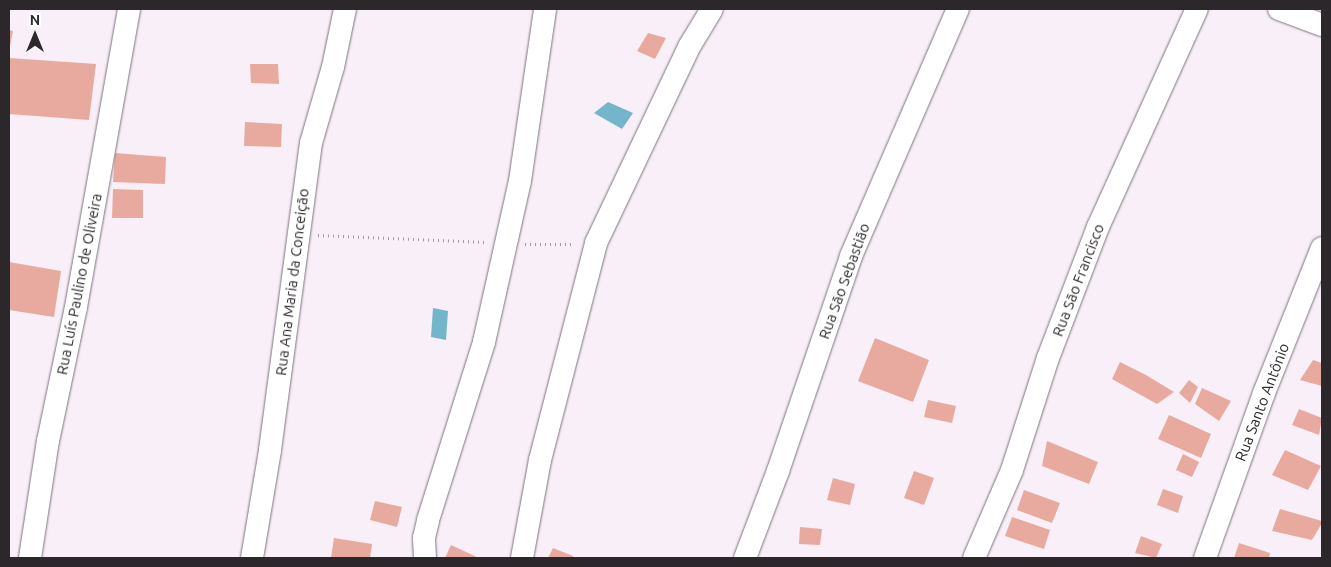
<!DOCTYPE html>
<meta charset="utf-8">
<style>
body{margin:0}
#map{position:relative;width:1331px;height:567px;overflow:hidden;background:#f9eff9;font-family:Ubuntu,sans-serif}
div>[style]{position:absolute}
.water>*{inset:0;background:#73b6cc}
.building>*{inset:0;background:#e8aa9e}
.path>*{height:3px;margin-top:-1.5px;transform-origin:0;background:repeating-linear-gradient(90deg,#a19aa1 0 1px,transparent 0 5px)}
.roads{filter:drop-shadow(0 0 1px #7b737c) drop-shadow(0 0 1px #7b737c)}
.minor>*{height:22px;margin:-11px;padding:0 11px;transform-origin:11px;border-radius:11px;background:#fff}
span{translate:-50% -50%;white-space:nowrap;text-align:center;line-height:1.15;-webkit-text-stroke:5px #fff;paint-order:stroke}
.street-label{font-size:15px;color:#2b272b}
.frame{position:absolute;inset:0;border:10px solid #2b272b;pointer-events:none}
.north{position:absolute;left:10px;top:10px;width:50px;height:50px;-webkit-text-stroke:4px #fff;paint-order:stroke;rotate:0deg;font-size:14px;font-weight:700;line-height:20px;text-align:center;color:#2b272b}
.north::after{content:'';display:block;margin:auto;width:18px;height:22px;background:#2b272b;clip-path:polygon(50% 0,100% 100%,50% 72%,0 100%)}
</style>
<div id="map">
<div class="water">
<i style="clip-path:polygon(608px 102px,633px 113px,622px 129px,594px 113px)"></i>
<i style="clip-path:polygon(433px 308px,448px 311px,446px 340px,431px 337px)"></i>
</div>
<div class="building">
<i style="clip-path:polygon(9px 30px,13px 31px,10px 46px,9px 45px)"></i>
<i style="clip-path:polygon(648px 33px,666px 38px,655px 59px,637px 51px)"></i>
<i style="clip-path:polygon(9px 58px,96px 64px,89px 120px,9px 114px)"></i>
<i style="clip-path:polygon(250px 64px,278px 64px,279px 84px,251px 83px)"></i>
<i style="clip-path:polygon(245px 122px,282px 124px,281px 147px,244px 146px)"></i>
<i style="clip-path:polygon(115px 153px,166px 157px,165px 184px,113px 182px)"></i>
<i style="clip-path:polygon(113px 189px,143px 190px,143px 218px,112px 218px)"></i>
<i style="clip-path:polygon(9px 262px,61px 271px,54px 317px,9px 310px)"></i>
<i style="clip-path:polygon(875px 338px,929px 360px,913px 402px,858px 381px)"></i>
<i style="clip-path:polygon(1313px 360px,1322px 363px,1322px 386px,1300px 380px)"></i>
<i style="clip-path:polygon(1120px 362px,1146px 375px,1174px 392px,1157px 404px,1112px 379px)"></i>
<i style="clip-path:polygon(1189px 380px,1198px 387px,1190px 403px,1179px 393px)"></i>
<i style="clip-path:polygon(1202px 388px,1231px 401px,1219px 421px,1195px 404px)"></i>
<i style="clip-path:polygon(928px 400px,956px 406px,952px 423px,924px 417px)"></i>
<i style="clip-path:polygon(1299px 409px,1322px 418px,1319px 435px,1292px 425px)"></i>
<i style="clip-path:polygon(1169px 415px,1211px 434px,1201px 458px,1158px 439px)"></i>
<i style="clip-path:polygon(1047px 441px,1098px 462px,1089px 484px,1042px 466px)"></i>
<i style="clip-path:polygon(1285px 450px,1321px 466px,1308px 490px,1272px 475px)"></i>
<i style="clip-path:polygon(1183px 454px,1199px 462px,1192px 477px,1176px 470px)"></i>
<i style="clip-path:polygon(914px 471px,934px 478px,924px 505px,904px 498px)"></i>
<i style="clip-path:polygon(833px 478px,855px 484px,850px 505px,827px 500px)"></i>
<i style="clip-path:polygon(1163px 489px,1183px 496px,1178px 513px,1157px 505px)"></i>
<i style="clip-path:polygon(1024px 490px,1060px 503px,1052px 523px,1017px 510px)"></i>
<i style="clip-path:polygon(375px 501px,402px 507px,397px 527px,370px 520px)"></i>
<i style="clip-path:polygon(1280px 509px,1322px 521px,1322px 523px,1312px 540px,1272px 531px)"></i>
<i style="clip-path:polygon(1012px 517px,1050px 530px,1044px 549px,1005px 536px)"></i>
<i style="clip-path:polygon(800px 527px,822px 529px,820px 545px,799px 544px)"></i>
<i style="clip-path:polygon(1141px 536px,1162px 544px,1156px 558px,1135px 553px)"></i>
<i style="clip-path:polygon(334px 538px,372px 544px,370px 558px,331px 558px)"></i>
<i style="clip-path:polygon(1239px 543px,1270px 553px,1269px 558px,1234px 558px)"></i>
<i style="clip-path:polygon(451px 545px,479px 558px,445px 558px)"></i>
<i style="clip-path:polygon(553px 548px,573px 556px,573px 558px,548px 558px)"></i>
</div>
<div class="path">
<i style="left:318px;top:235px;width:169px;rotate:2.4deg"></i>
<i style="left:525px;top:244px;width:49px"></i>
</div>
<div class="roads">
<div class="minor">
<i style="left:1279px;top:9px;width:46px;rotate:20.4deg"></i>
<i style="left:30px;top:558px;width:118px;rotate:-81.3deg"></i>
<i style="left:48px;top:441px;width:137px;rotate:-78.2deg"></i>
<i style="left:76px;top:307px;width:303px;rotate:-79.9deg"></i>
<i style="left:252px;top:558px;width:109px;rotate:-80.5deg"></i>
<i style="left:270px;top:450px;width:310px;rotate:-82.4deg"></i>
<i style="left:311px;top:143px;width:79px;rotate:-73.9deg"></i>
<i style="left:333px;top:67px;width:59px;rotate:-78.3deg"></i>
<i style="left:425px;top:558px;width:20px;rotate:-93deg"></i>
<i style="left:424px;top:538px;width:18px;rotate:-77deg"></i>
<i style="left:428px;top:520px;width:187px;rotate:-72.5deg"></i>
<i style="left:484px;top:342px;width:165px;rotate:-77.4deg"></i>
<i style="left:520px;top:181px;width:174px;rotate:-81.7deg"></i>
<i style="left:522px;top:558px;width:100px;rotate:-79.6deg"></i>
<i style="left:540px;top:460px;width:224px;rotate:-75.5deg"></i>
<i style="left:596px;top:243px;width:217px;rotate:-64.6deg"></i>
<i style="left:689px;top:47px;width:44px;rotate:-58.8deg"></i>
<i style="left:745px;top:558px;width:93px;rotate:-69.2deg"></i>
<i style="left:778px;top:471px;width:227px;rotate:-71.2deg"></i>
<i style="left:851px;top:256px;width:269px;rotate:-66.6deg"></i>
<i style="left:974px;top:558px;width:96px;rotate:-66.6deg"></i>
<i style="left:1012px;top:470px;width:118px;rotate:-72.2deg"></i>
<i style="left:1048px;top:358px;width:140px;rotate:-69.1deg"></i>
<i style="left:1098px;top:227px;width:239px;rotate:-65.6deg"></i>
<i style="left:1205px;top:558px;width:175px;rotate:-70.3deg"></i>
<i style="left:1264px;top:393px;width:156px;rotate:-68.2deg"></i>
</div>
</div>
<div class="street-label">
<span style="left:1078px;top:280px;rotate:-69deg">Rua São Francisco</span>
<span style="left:844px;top:281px;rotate:-70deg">Rua São Sebastião</span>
<span style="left:292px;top:282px;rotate:-83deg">Rua Ana Maria da Conceição</span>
<span style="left:79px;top:284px;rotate:-79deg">Rua Luís Paulino de Oliveira</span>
<span style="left:1262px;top:402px;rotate:-69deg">Rua Santo Antônio</span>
</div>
<div class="frame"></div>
<div class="north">N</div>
</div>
